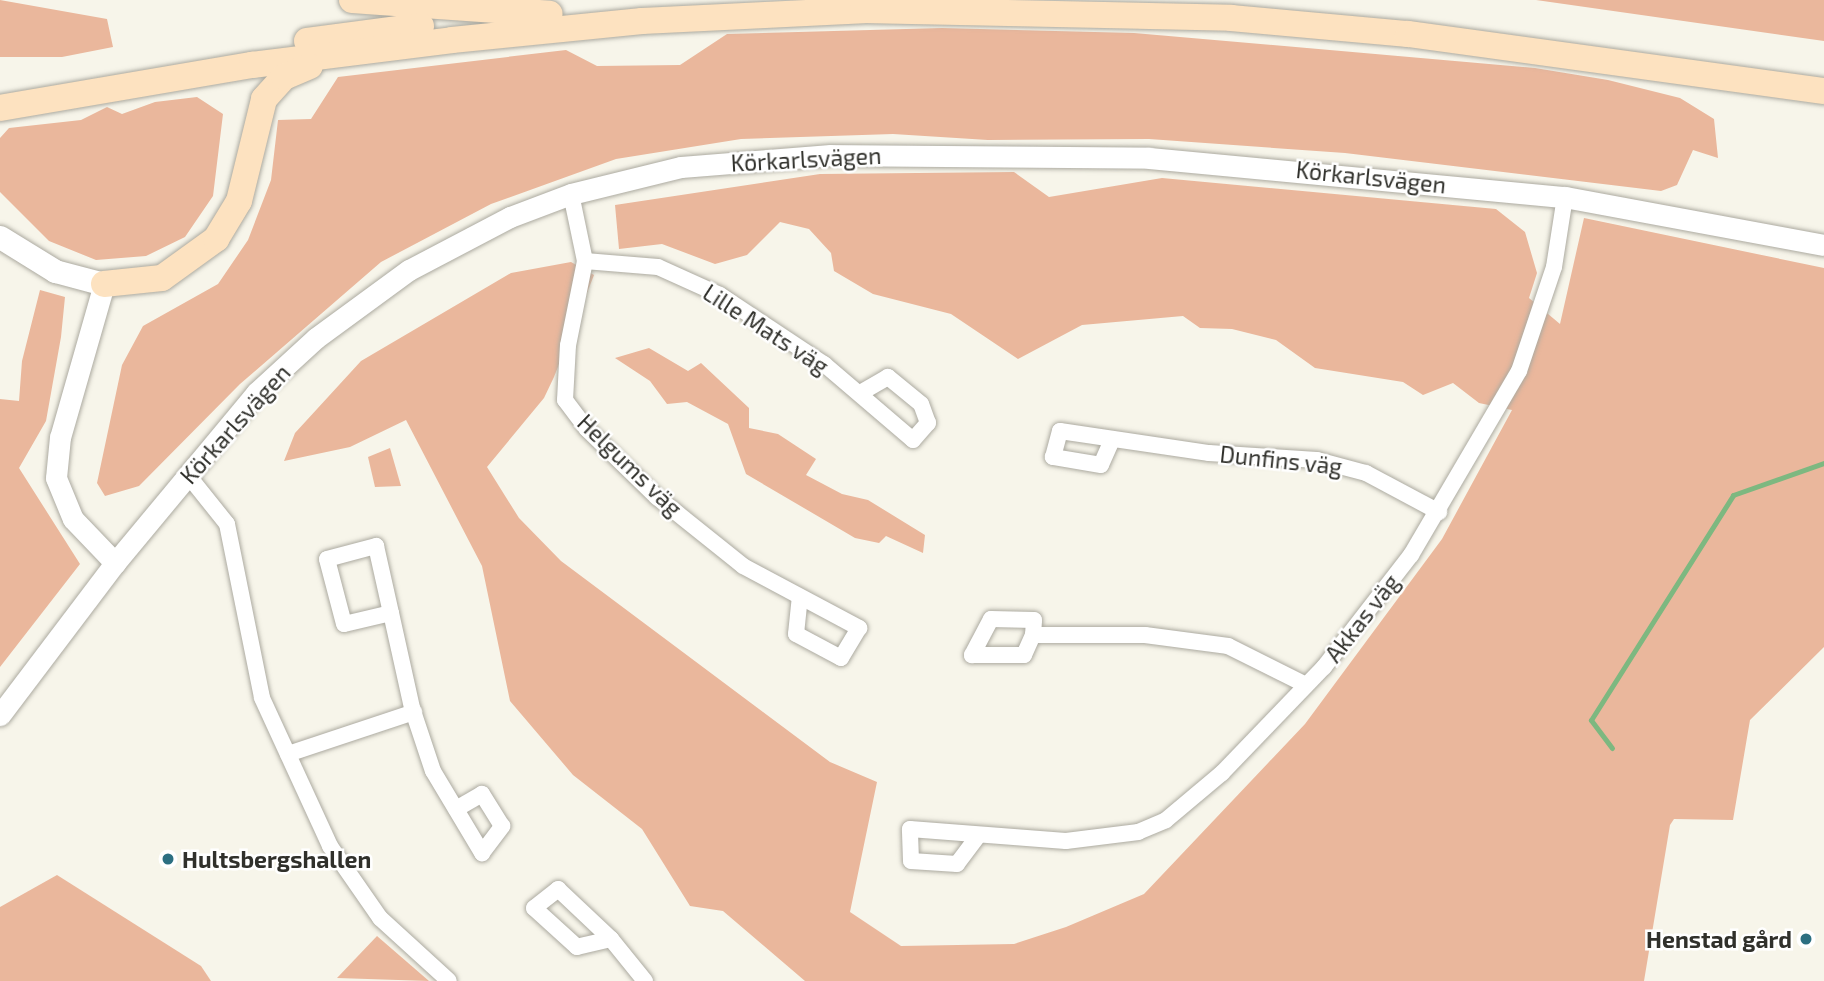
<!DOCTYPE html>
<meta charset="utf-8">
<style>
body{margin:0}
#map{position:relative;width:1824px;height:981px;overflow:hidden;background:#f7f5ea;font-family:"Exo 2",sans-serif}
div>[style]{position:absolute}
.green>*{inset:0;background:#eab79c}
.stream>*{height:5px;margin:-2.5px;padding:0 2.5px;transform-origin:2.5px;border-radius:2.5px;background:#7db880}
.roads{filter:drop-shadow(0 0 2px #acaaa0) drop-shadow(0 0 2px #acaaa0)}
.minor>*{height:16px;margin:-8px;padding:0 8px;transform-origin:8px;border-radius:8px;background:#fff}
.tertiary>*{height:21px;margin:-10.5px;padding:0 10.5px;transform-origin:10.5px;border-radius:10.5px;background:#fff}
.secondary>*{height:23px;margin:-11.5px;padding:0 11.5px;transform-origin:11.5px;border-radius:11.5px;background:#fff}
.primary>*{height:26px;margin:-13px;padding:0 13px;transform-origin:13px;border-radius:13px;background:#fde2c0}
.dots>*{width:19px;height:19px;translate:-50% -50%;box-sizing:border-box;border:4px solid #fff;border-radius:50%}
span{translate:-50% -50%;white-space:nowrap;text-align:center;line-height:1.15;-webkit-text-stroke:5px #fff;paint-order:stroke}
.street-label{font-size:23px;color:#30302b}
.poi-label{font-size:23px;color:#30302b;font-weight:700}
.left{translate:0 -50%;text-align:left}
.right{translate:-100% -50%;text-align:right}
</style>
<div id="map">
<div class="green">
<i style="clip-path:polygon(0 0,107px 19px,113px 47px,62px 57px,0 57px)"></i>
<i style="clip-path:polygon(1536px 0,1824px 0,1824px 41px)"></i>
<i style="clip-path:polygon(942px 28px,1134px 33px,1535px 68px,1608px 80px,1680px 98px,1714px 119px,1718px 158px,1693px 150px,1677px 185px,1661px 191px,1345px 153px,1149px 139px,988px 140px,893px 134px,741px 139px,616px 159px,491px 204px,381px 262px,240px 384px,139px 486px,105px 496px,97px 483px,122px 365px,143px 326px,218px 284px,248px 240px,271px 180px,278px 120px,311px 119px,338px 77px,566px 50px,597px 66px,680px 65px,727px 34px)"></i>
<i style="clip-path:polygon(197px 97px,223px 114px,213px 196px,185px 237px,146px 256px,96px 260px,49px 241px,0 192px,0 138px,9px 128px,81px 120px,107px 107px,122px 114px,155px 102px)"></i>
<i style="clip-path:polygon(1014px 172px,1049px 197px,1162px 178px,1496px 209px,1525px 232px,1537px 273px,1529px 298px,1560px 324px,1584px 218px,1824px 268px,1824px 647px,1750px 720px,1733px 820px,1674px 819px,1670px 825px,1644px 981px,805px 981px,723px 911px,690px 906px,642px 829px,573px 775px,510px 701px,482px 566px,406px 420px,350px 447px,284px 461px,295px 433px,361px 361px,511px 273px,571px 262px,594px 275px,554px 377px,544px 398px,487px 467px,519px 518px,561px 561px,830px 762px,877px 782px,850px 912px,901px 946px,1014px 944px,1066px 927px,1144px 894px,1305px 724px,1442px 539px,1512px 410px,1479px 403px,1453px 383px,1423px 395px,1403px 382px,1315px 368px,1276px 340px,1232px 329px,1200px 328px,1183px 316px,1082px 325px,1018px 359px,951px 314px,873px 294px,834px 271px,831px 253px,809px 229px,780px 222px,747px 255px,715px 264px,662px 244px,619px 249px,615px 205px,820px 174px)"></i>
<i style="clip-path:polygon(40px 290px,65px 297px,61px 337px,46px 421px,19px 468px,80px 564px,0 667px,0 399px,19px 401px,22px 361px)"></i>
<i style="clip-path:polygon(649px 348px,688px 371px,701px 363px,749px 408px,749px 428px,778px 434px,816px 459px,806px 475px,842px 494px,868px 500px,925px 535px,923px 553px,886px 536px,879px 543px,855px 538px,746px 474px,728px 424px,687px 402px,667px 404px,650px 381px,615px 358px)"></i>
<i style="clip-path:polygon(390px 448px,401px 486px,375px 487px,368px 457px)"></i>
<i style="clip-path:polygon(57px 875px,201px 966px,211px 981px,0 981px,0 907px)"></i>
<i style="clip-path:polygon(377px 936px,429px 981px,337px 978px)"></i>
</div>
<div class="stream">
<i style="left:1612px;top:748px;width:35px;rotate:-127deg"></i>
<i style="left:1591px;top:720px;width:266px;rotate:-57.7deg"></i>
<i style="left:1733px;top:495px;width:96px;rotate:-19.4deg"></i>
</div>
<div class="roads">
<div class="minor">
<i style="left:571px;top:194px;width:68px;rotate:78.2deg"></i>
<i style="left:585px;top:261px;width:86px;rotate:101.4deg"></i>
<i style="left:568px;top:345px;width:55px;rotate:93.1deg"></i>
<i style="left:565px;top:400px;width:36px;rotate:53deg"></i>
<i style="left:587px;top:429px;width:98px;rotate:44.2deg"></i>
<i style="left:657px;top:497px;width:110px;rotate:38.7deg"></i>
<i style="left:743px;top:566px;width:132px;rotate:28.1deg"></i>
<i style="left:859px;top:628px;width:35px;rotate:121deg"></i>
<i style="left:841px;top:658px;width:51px;rotate:-151.9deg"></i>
<i style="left:796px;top:634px;width:36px;rotate:-84deg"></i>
<i style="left:585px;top:261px;width:73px;rotate:4.7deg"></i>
<i style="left:658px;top:267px;width:68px;rotate:24.3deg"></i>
<i style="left:720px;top:295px;width:125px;rotate:33.6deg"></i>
<i style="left:824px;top:364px;width:117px;rotate:40.5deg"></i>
<i style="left:913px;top:440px;width:23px;rotate:-49deg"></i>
<i style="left:928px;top:423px;width:20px;rotate:-110deg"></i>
<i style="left:921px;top:404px;width:43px;rotate:-140.7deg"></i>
<i style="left:888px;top:377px;width:32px;rotate:150deg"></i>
<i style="left:1112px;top:440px;width:27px;rotate:114deg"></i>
<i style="left:1101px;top:465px;width:49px;rotate:-170.5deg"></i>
<i style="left:1053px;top:457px;width:27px;rotate:-75deg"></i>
<i style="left:1060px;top:431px;width:151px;rotate:8.4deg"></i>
<i style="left:1209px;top:453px;width:108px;rotate:3.7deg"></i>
<i style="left:1317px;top:460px;width:51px;rotate:14.9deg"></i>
<i style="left:1366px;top:473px;width:83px;rotate:28.1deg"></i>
<i style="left:187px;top:474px;width:64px;rotate:51.3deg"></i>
<i style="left:227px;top:524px;width:177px;rotate:78.6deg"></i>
<i style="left:262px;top:698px;width:163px;rotate:65.3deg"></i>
<i style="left:330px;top:846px;width:88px;rotate:55.2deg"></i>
<i style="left:380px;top:918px;width:93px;rotate:42.4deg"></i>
<i style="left:391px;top:613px;width:48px;rotate:166.8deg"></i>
<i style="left:344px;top:624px;width:67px;rotate:-104.7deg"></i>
<i style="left:327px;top:559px;width:51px;rotate:-14.9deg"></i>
<i style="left:376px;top:546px;width:69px;rotate:77.4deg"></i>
<i style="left:391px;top:613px;width:97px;rotate:77.5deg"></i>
<i style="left:412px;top:708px;width:66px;rotate:71.6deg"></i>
<i style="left:433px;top:771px;width:96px;rotate:59.1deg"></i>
<i style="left:482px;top:853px;width:34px;rotate:-53deg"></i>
<i style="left:502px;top:826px;width:38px;rotate:-122deg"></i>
<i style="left:482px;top:794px;width:30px;rotate:150deg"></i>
<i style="left:1033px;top:635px;width:15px;rotate:-86deg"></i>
<i style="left:1034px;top:620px;width:43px;rotate:-178.7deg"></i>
<i style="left:991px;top:619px;width:41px;rotate:117.8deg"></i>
<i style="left:972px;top:655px;width:52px"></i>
<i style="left:1024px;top:655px;width:22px;rotate:-66deg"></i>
<i style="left:1033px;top:635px;width:112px"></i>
<i style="left:1145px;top:635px;width:84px;rotate:7.5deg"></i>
<i style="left:1228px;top:646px;width:87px;rotate:26.6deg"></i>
<i style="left:288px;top:754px;width:133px;rotate:-18.4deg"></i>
<i style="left:978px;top:836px;width:35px;rotate:127deg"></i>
<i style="left:957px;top:864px;width:46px;rotate:-176.3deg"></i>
<i style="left:911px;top:861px;width:32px;rotate:-92deg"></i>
<i style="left:910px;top:829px;width:156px;rotate:4.4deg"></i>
<i style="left:1066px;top:841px;width:73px;rotate:-7.1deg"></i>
<i style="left:1138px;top:832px;width:30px;rotate:-23deg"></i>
<i style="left:1166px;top:820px;width:73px;rotate:-40deg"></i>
<i style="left:1222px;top:773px;width:147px;rotate:-46.1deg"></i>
<i style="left:1324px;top:667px;width:142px;rotate:-52.2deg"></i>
<i style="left:1411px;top:555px;width:213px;rotate:-59.6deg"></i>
<i style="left:1519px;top:371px;width:110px;rotate:-71.4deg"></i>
<i style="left:1554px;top:267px;width:71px;rotate:-81.1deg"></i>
<i style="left:611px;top:939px;width:35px;rotate:167deg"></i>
<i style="left:577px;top:947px;width:58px;rotate:-137.8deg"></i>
<i style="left:534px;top:908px;width:31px;rotate:-38deg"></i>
<i style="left:558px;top:889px;width:73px;rotate:43.3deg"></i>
<i style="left:611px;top:939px;width:54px;rotate:51deg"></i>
</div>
<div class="tertiary">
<i style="left:104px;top:284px;width:159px;rotate:106deg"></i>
<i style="left:60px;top:437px;width:41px;rotate:95.6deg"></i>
<i style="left:56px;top:478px;width:44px;rotate:67.5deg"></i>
<i style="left:73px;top:519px;width:61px;rotate:46.3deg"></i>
<i style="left:0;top:715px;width:191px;rotate:-52.9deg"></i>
<i style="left:115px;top:563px;width:221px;rotate:-50.3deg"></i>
<i style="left:256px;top:393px;width:81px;rotate:-42.5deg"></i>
<i style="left:316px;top:338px;width:115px;rotate:-36.2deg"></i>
<i style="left:409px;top:270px;width:114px;rotate:-27.7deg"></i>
<i style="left:510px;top:217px;width:65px;rotate:-20.7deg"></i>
<i style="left:571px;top:194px;width:113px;rotate:-13.8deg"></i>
<i style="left:681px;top:167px;width:150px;rotate:-4.6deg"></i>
<i style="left:831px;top:155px;width:318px;rotate:0.5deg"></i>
<i style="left:1149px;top:158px;width:418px;rotate:5.4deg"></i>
<i style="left:1565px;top:197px;width:263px;rotate:10.5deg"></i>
</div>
<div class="secondary">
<i style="left:0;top:237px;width:65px;rotate:31.7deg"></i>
<i style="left:55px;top:271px;width:51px;rotate:14.9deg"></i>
</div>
<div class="primary">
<i style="left:352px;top:0;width:198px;rotate:4deg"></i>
<i style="left:307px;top:41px;width:115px;rotate:-7.5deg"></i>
<i style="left:0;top:108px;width:256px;rotate:-9.7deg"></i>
<i style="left:252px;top:65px;width:202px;rotate:-7.1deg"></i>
<i style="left:452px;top:40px;width:191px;rotate:-5.7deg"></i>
<i style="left:642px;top:21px;width:221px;rotate:-2.8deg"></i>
<i style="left:863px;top:10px;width:368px;rotate:1.2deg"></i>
<i style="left:1231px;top:18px;width:178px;rotate:5.2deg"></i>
<i style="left:1408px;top:34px;width:420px;rotate:7.8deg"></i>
<i style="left:104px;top:284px;width:58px;rotate:-5.9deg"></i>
<i style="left:162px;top:278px;width:67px;rotate:-35.8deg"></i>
<i style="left:216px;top:239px;width:44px;rotate:-58.8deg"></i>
<i style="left:239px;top:201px;width:105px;rotate:-76.2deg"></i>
<i style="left:264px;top:99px;width:30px;rotate:-48deg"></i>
<i style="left:284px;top:77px;width:28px;rotate:-23deg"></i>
</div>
</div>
<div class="dots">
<i style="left:168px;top:859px;background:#2c6f81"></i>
<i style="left:1806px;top:939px;background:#2c6f81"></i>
</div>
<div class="street-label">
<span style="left:806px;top:159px;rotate:-3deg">Körkarlsvägen</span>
<span style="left:1371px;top:177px;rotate:6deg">Körkarlsvägen</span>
<span style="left:766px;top:329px;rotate:33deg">Lille Mats väg</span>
<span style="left:235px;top:424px;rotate:-48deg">Körkarlsvägen</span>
<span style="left:1281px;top:460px;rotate:6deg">Dunfins väg</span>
<span style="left:630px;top:465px;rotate:44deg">Helgums väg</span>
<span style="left:1362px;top:618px;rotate:-52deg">Akkas väg</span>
</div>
<div class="poi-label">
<span class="left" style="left:182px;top:859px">Hultsbergshallen</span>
<span class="right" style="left:1792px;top:939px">Henstad gård</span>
</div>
</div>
